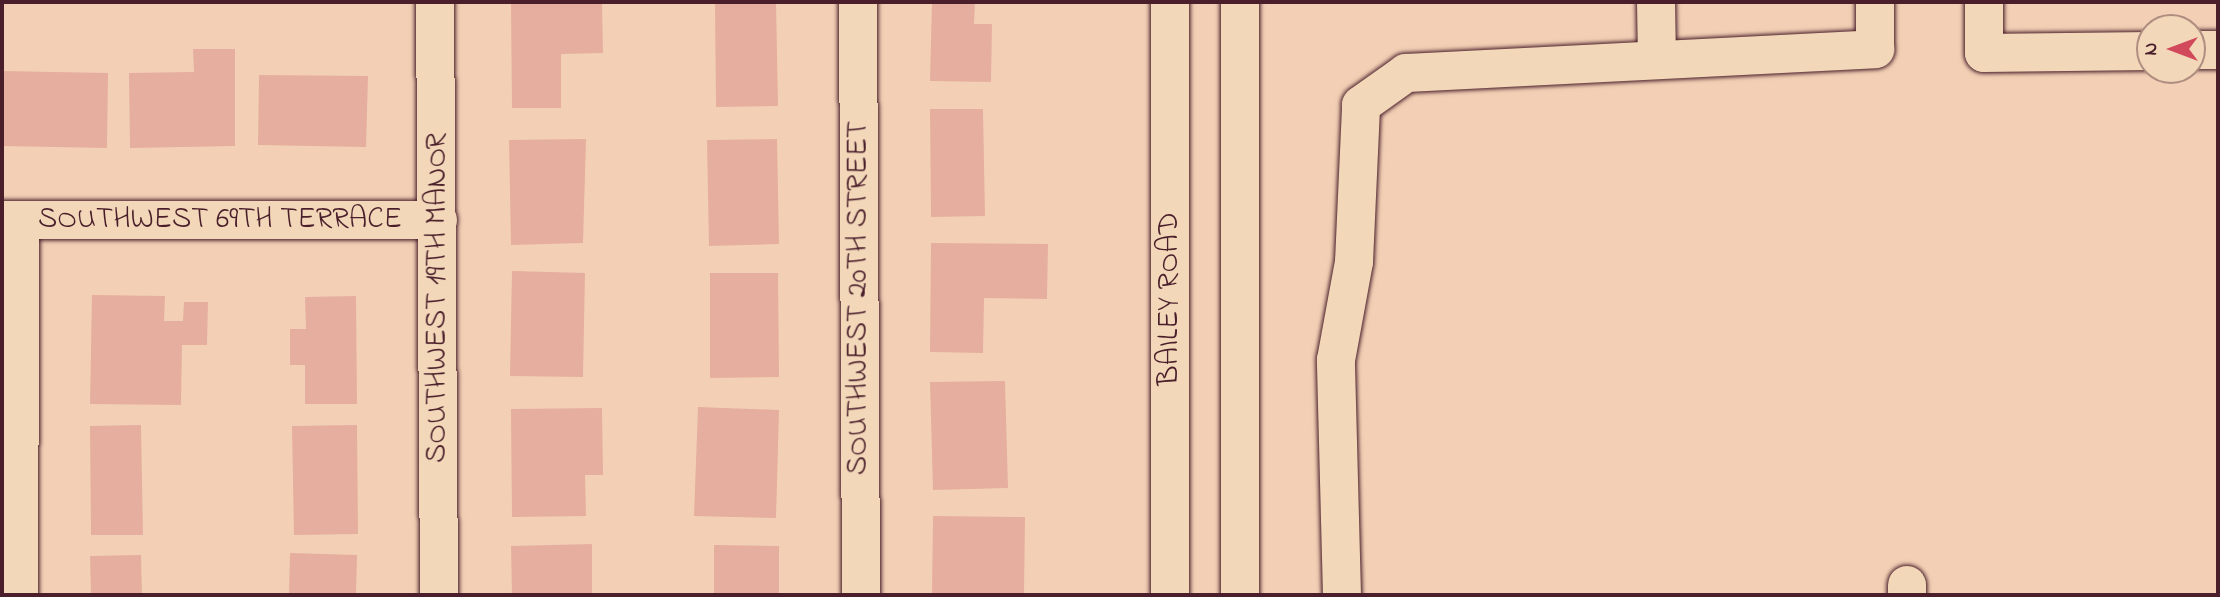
<!DOCTYPE html>
<style>
body{margin:0}
#map{position:relative;width:2220px;height:597px;overflow:hidden;background:#f3d0b5;font-family:"Indie Flower",sans-serif}
div>[style]{position:absolute}
.building>*{inset:0;background:#e5ae9e}
.roads{filter:drop-shadow(0 0 2px #4a1f2b) drop-shadow(0 0 2px #4a1f2b)}
.minor>*{height:38px;margin:-19px;padding:0 19px;transform-origin:19px;border-radius:19px;background:#f2d7b9}
span{translate:-50% -50%;white-space:nowrap;text-align:center;line-height:1.15;-webkit-text-stroke:6px #f2d7b9;paint-order:stroke}
.street-label{font-size:30px;color:#4a1f2b}
.frame{position:absolute;inset:0;border:4px solid #4a1f2b;pointer-events:none}
.north{position:absolute;left:2136px;top:14px;width:70px;height:70px;box-sizing:border-box;background:#f2d7b9;border:2px solid #af8d80;border-radius:50%;rotate:270deg;font-size:19px;font-weight:700;line-height:28px;text-align:center;color:#4a1f2b}
.north::after{content:'';display:block;margin:auto;width:24px;height:32px;background:#d1495b;clip-path:polygon(50% 0,100% 100%,50% 72%,0 100%)}
</style>
<div id="map">
<div class="building">
<i style="clip-path:polygon(511px 2px,602px 2px,603px 53px,561px 54px,561px 108px,512px 108px)"></i>
<i style="clip-path:polygon(715px 2px,776px 2px,778px 106px,716px 107px)"></i>
<i style="clip-path:polygon(932px 2px,975px 2px,974px 24px,992px 24px,991px 82px,930px 81px)"></i>
<i style="clip-path:polygon(193px 49px,235px 49px,235px 146px,130px 148px,129px 73px,194px 72px)"></i>
<i style="clip-path:polygon(2px 71px,108px 73px,107px 148px,2px 146px)"></i>
<i style="clip-path:polygon(259px 75px,368px 76px,366px 147px,258px 145px)"></i>
<i style="clip-path:polygon(930px 109px,983px 109px,985px 216px,931px 217px)"></i>
<i style="clip-path:polygon(586px 139px,583px 243px,511px 245px,509px 140px)"></i>
<i style="clip-path:polygon(777px 139px,779px 244px,709px 246px,707px 140px)"></i>
<i style="clip-path:polygon(931px 243px,1048px 244px,1047px 299px,984px 298px,983px 353px,930px 352px)"></i>
<i style="clip-path:polygon(512px 271px,585px 273px,583px 377px,510px 376px)"></i>
<i style="clip-path:polygon(710px 273px,778px 273px,779px 377px,710px 378px)"></i>
<i style="clip-path:polygon(92px 295px,165px 296px,164px 321px,183px 321px,184px 302px,208px 302px,207px 345px,182px 345px,181px 405px,90px 404px)"></i>
<i style="clip-path:polygon(356px 296px,357px 404px,305px 404px,305px 365px,290px 365px,290px 329px,306px 329px,305px 297px)"></i>
<i style="clip-path:polygon(1005px 381px,1008px 488px,933px 490px,930px 382px)"></i>
<i style="clip-path:polygon(698px 407px,779px 410px,776px 518px,694px 516px)"></i>
<i style="clip-path:polygon(602px 408px,603px 475px,585px 475px,586px 516px,512px 517px,511px 409px)"></i>
<i style="clip-path:polygon(141px 425px,143px 535px,91px 535px,90px 426px)"></i>
<i style="clip-path:polygon(357px 425px,358px 534px,294px 535px,292px 426px)"></i>
<i style="clip-path:polygon(933px 516px,1025px 517px,1024px 595px,932px 595px)"></i>
<i style="clip-path:polygon(592px 544px,592px 595px,512px 595px,511px 546px)"></i>
<i style="clip-path:polygon(714px 545px,779px 546px,779px 595px,714px 595px)"></i>
<i style="clip-path:polygon(290px 553px,357px 555px,356px 595px,289px 595px)"></i>
<i style="clip-path:polygon(141px 555px,142px 595px,91px 595px,90px 556px)"></i>
</div>
<div class="roads">
<div class="minor">
<i style="left:435px;top:2px;width:593px;rotate:89.61deg"></i>
<i style="left:858px;top:2px;width:593px;rotate:89.71deg"></i>
<i style="left:1170px;top:2px;width:593px;rotate:90deg"></i>
<i style="left:1240px;top:2px;width:593px;rotate:90deg"></i>
<i style="left:1656px;top:2px;width:58px;rotate:89deg"></i>
<i style="left:1984px;top:2px;width:51px;rotate:90deg"></i>
<i style="left:1984px;top:53px;width:166px;rotate:-0.7deg"></i>
<i style="left:2192px;top:50px;width:26px"></i>
<i style="left:2px;top:220px;width:436px"></i>
<i style="left:1907px;top:585px;width:10px;rotate:90deg"></i>
<i style="left:19px;top:595px;width:374px;rotate:-89.8deg"></i>
<i style="left:1342px;top:595px;width:235px;rotate:-91.5deg"></i>
<i style="left:1336px;top:360px;width:100px;rotate:-79.6deg"></i>
<i style="left:1354px;top:262px;width:157px;rotate:-87.4deg"></i>
<i style="left:1361px;top:105px;width:55px;rotate:-35.4deg"></i>
<i style="left:1406px;top:73px;width:470px;rotate:-2.9deg"></i>
<i style="left:1875px;top:49px;width:47px;rotate:-90deg"></i>
</div>
</div>
<div class="street-label">
<span style="left:220px;top:220px">SOUTHWEST 69TH TERRACE</span>
<span style="left:438px;top:298px;rotate:-90deg">SOUTHWEST 19TH MANOR</span>
<span style="left:859px;top:298px;rotate:-90deg">SOUTHWEST 20TH STREET</span>
<span style="left:1170px;top:299px;rotate:-90deg">BAILEY ROAD</span>
</div>
<div class="frame"></div>
<div class="north">N</div>
</div>
